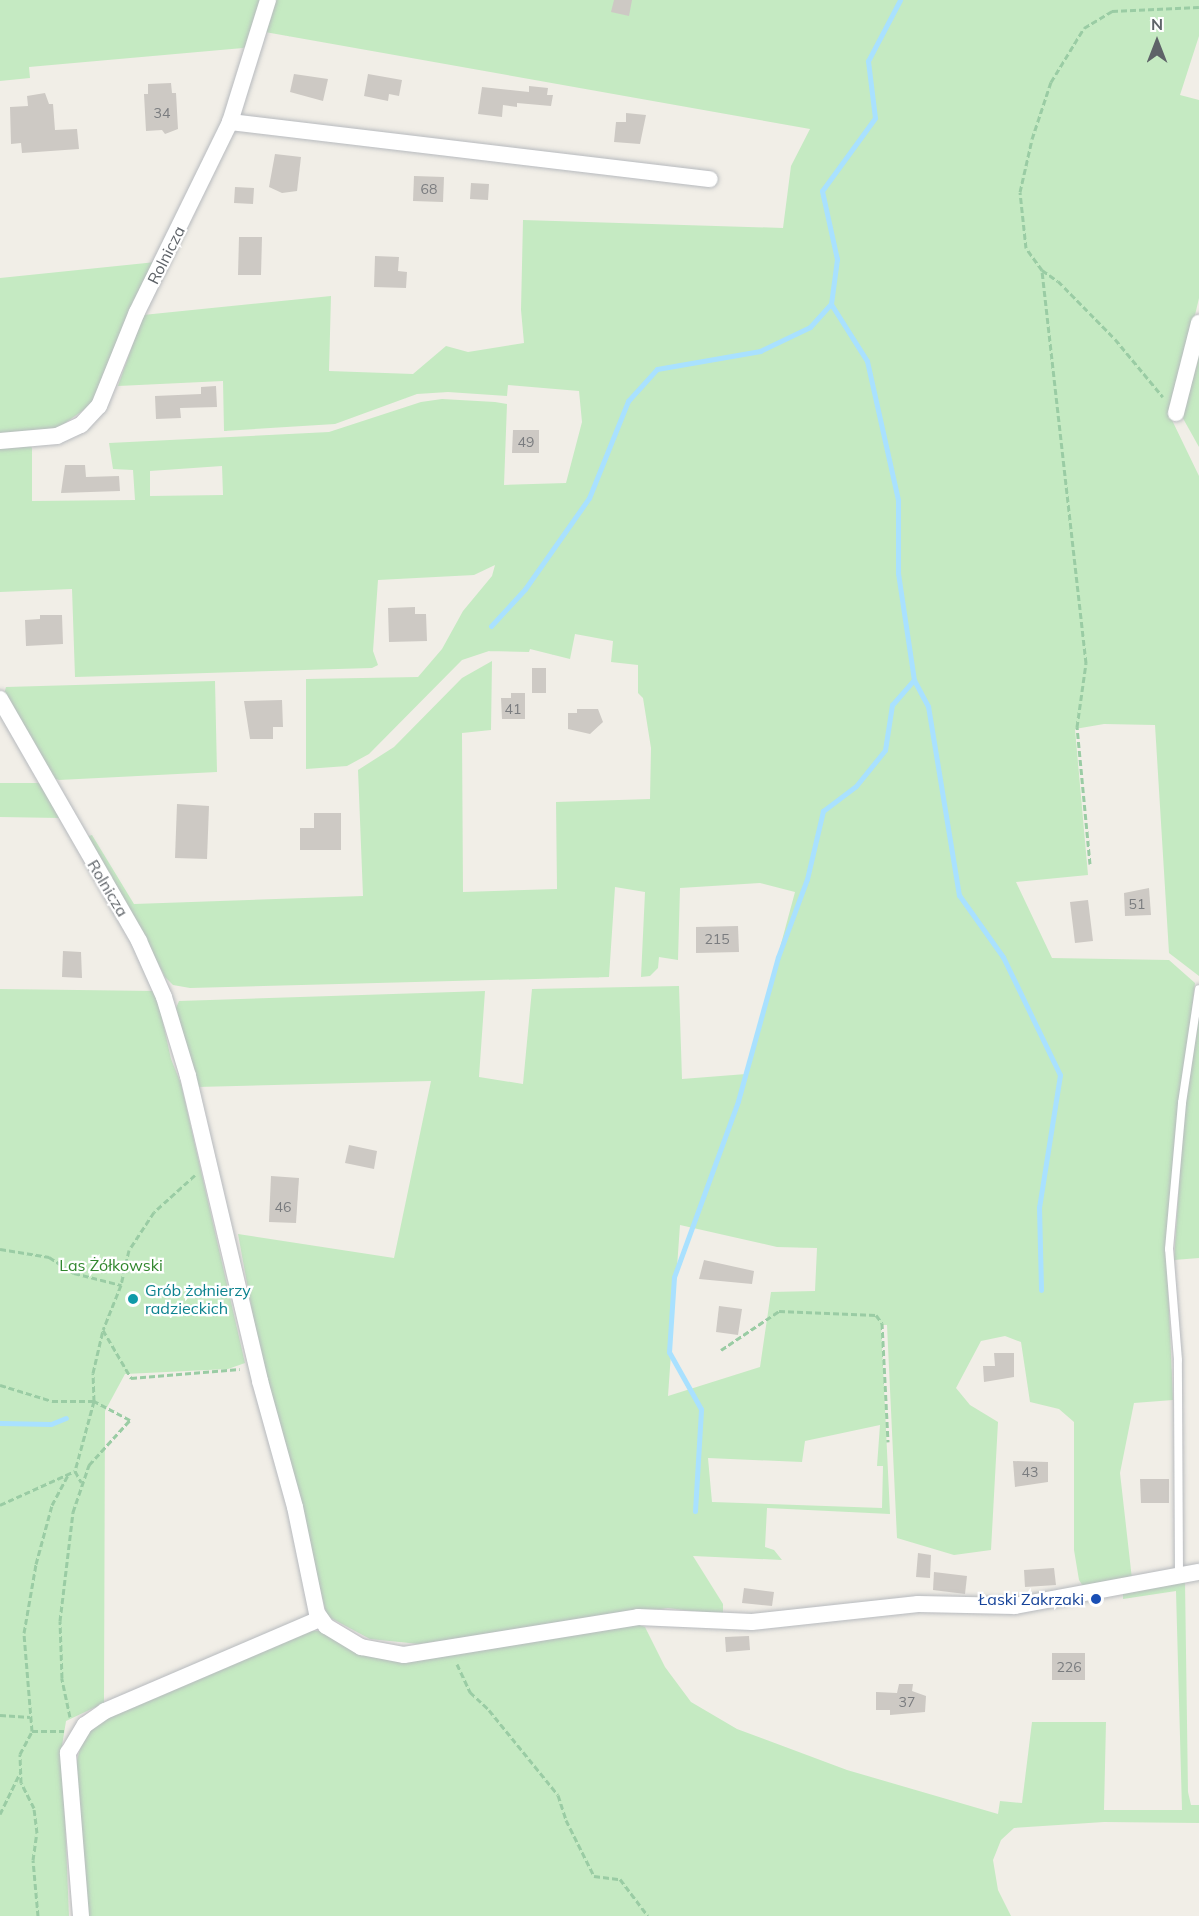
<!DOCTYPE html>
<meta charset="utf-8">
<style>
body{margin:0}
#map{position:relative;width:1199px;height:1916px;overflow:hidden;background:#f1eee7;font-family:Mulish,sans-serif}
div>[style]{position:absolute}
.green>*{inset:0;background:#c5eac2}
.stream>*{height:5px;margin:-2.5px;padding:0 2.5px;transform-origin:2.5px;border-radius:2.5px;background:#a9e1ff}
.building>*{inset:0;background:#cdc9c4}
.path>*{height:3px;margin-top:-1.5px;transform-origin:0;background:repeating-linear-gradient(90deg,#9acca4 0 6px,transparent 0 9px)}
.roads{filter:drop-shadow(0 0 2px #b7babe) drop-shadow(0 0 2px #b7babe)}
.lane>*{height:8px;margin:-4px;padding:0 4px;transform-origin:4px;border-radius:4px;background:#fff}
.street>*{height:16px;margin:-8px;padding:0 8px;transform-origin:8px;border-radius:8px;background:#fff}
.dots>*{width:16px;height:16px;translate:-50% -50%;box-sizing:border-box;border:3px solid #fff;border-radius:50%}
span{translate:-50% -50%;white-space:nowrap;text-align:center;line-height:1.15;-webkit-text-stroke:4.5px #fff;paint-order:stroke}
.number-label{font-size:14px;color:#7a7c7f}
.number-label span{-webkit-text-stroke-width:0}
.street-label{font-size:16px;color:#5e6368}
.park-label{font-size:16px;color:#31872e}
.culture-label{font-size:16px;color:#0d838f}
.left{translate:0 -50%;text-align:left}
.transit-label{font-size:16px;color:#164399}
.right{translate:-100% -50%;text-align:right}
.north{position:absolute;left:1127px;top:12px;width:60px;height:60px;-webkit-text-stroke:4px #fff;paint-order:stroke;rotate:0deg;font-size:16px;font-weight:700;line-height:24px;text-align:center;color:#5e6368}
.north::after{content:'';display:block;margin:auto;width:21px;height:27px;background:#5e6368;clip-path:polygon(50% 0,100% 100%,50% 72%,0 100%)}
</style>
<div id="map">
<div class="green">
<i style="clip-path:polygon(0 0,263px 0,248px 45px,243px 48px,29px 67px,30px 78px,0 81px)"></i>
<i style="clip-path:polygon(evenodd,274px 0,1199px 0,1199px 36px,1180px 95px,1199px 100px,1199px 298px,1171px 418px,1199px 476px,1199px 976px,1169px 953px,1155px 725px,1104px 724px,1075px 729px,1088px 875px,1016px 882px,1052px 958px,1169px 960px,1195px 983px,1166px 1240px,1173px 1400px,1134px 1403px,1120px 1473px,1132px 1579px,1083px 1586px,1079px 1580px,1074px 1550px,1074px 1422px,1059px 1409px,1030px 1402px,1021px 1342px,1005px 1336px,981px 1341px,956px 1388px,970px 1405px,998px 1422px,991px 1550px,954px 1555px,897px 1538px,887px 1325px,881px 1325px,890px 1514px,767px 1508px,765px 1547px,774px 1550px,782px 1560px,693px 1556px,723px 1604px,723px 1615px,668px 1608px,419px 1644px,370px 1639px,327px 1616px,260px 1354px,238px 1234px,394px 1258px,431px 1081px,197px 1087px,176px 1008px,179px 1001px,485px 991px,479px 1077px,523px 1084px,532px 989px,679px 986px,682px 1079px,746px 1074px,795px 892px,760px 883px,680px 888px,678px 960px,659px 957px,658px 968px,650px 976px,641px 977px,645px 892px,615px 887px,609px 977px,190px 988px,173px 985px,165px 977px,127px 904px,85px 837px,92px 835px,134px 904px,363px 896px,358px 770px,394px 747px,462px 678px,492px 661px,491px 730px,462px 733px,463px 892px,557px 889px,556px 802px,650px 799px,651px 748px,643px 698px,638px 693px,638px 665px,611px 662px,613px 641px,575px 634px,570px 659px,530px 649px,529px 652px,489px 651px,462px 660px,369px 754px,347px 766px,306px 769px,306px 679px,418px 677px,442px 649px,463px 611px,492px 576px,495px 565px,474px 575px,378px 580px,373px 651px,378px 665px,372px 668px,75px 677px,72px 589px,0 592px,0 446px,30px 445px,32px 448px,32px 501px,135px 500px,133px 470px,113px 469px,109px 443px,329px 432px,421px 402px,442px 399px,495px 402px,507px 404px,504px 485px,566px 483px,582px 422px,579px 391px,508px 385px,507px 396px,448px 392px,417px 394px,335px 424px,224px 431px,223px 381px,118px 386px,143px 315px,331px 296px,329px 371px,413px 374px,446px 346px,468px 352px,524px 343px,521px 310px,523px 220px,783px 228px,791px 166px,810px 129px,265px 32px,274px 0,222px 466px,223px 495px,150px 496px,150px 471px,222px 466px,274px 0,680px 1225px,777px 1247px,817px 1248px,815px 1291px,771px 1292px,760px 1367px,668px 1396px,680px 1225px,274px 0,880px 1425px,877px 1466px,883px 1466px,882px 1508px,712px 1502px,708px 1458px,802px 1462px,805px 1441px,880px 1425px)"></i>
<i style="clip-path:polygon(156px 262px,95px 402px,58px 428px,0 434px,0 278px)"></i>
<i style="clip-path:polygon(1199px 338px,1199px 447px,1180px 413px)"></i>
<i style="clip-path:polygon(215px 681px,217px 772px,59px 780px,53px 778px,4px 694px,6px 687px)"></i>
<i style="clip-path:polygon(0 783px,40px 783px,61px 818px,0 817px)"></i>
<i style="clip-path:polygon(0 989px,156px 991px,171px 1059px,181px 1084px,245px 1363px,228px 1369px,125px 1374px,105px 1411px,104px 1703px,66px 1721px,62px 1746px,69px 1916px,0 1916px)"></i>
<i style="clip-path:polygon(1199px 1004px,1199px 1258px,1174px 1260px,1184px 1111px)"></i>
<i style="clip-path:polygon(1185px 1581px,1188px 1792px,1191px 1805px,1199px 1805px,1199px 1823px,1104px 1822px,1014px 1828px,1001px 1840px,993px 1860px,998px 1890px,1011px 1916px,87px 1916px,73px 1775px,83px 1738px,99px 1721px,309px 1631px,322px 1631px,376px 1655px,634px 1623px,645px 1627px,665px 1667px,691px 1702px,737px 1729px,847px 1770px,998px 1814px,1000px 1801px,1022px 1803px,1032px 1722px,1106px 1722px,1104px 1810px,1182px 1810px,1176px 1591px,1123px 1599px,1123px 1592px)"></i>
</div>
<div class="stream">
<i style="left:900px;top:0;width:69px;rotate:117.7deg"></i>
<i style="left:868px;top:61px;width:57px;rotate:83deg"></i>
<i style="left:875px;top:118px;width:90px;rotate:126deg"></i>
<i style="left:822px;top:191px;width:70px;rotate:77.6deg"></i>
<i style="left:837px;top:259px;width:45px;rotate:97.6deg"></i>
<i style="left:831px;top:304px;width:67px;rotate:57.7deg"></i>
<i style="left:867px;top:361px;width:142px;rotate:77.4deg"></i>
<i style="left:898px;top:500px;width:73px;rotate:90deg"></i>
<i style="left:898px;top:573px;width:108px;rotate:81.5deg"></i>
<i style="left:914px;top:680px;width:30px;rotate:62deg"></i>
<i style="left:928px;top:706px;width:192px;rotate:80.7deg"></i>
<i style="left:959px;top:895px;width:76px;rotate:54.6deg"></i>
<i style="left:1003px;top:957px;width:131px;rotate:64.2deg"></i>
<i style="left:1060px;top:1075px;width:134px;rotate:99deg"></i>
<i style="left:1039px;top:1207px;width:83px;rotate:88.6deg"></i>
<i style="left:491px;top:626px;width:50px;rotate:-47.4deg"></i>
<i style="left:525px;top:589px;width:111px;rotate:-54.9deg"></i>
<i style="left:589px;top:498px;width:105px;rotate:-68.1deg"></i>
<i style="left:628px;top:401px;width:43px;rotate:-47.8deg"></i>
<i style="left:657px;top:369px;width:105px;rotate:-9.9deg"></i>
<i style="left:760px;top:351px;width:55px;rotate:-25.6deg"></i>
<i style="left:810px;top:327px;width:31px;rotate:-48deg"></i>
<i style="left:0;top:1423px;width:51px;rotate:1.1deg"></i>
<i style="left:51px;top:1424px;width:16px;rotate:-22deg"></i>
<i style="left:695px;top:1511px;width:102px;rotate:-86.6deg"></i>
<i style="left:701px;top:1409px;width:65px;rotate:-119.3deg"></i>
<i style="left:669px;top:1352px;width:75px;rotate:-86.2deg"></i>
<i style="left:674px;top:1277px;width:187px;rotate:-70deg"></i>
<i style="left:738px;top:1101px;width:149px;rotate:-74.5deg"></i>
<i style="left:778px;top:957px;width:83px;rotate:-69.6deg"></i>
<i style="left:807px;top:879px;width:70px;rotate:-76.8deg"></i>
<i style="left:823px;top:811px;width:41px;rotate:-37.1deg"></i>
<i style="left:856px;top:786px;width:46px;rotate:-51.1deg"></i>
<i style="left:885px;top:750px;width:46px;rotate:-81.2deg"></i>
<i style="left:892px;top:705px;width:33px;rotate:-49deg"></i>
</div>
<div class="building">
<i style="clip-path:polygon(614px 0,632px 0,629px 16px,611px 12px)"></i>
<i style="clip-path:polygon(294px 74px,328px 79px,323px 101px,290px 92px)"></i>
<i style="clip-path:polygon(368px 74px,402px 80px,399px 96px,389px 94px,388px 101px,364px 96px)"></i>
<i style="clip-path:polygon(171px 83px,172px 93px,176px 93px,178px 129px,165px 134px,162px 130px,146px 131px,144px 94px,148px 94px,148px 84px)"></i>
<i style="clip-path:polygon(529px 86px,548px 88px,547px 95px,553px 95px,551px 106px,517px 103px,517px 107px,503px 105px,502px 117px,478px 114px,482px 87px,529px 92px)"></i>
<i style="clip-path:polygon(45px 93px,49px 104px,53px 104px,55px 130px,77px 129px,79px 149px,22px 153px,21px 143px,11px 144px,10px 107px,28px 106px,27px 96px)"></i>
<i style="clip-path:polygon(626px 113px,646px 115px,640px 144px,614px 142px,616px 122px,626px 122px)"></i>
<i style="clip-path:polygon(275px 154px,301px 157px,297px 191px,282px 193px,269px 187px)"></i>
<i style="clip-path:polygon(414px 176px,444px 177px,443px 202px,413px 201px)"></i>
<i style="clip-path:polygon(471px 183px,489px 184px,488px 200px,470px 199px)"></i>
<i style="clip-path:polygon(235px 187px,254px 188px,253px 204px,234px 203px)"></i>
<i style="clip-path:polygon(239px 237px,262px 237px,261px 275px,238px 275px)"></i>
<i style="clip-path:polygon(375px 256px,399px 257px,398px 271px,407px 272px,406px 288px,374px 287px)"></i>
<i style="clip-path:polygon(216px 386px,217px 407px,180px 408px,181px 418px,156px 419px,155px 396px,201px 394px,201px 387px)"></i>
<i style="clip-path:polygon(513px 430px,539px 430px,539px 453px,512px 453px)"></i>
<i style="clip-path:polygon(65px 465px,85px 465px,86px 477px,119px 476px,120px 491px,61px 493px)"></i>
<i style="clip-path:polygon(415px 607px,415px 614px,426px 614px,427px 641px,389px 642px,388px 608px)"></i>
<i style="clip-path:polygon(40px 615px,62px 615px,63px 644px,26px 646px,25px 620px,40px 619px)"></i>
<i style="clip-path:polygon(532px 668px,546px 668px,546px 693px,532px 693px)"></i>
<i style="clip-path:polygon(511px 693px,525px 693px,525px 719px,502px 719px,501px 698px,511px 698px)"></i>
<i style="clip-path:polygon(282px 700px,283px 727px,273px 727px,273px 739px,250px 739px,244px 701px)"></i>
<i style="clip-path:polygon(577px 709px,598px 709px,603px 722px,590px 734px,568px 729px,568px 713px,577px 713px)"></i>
<i style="clip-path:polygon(177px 804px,209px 806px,207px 859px,175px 858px)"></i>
<i style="clip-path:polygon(314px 813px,341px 813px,341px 850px,300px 850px,300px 828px,314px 828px)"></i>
<i style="clip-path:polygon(1149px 888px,1151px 915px,1125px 916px,1124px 893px)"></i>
<i style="clip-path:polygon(1088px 900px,1093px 941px,1075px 943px,1070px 902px)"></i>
<i style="clip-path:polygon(738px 926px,739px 952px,696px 953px,696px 927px)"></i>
<i style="clip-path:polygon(63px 951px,81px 952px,82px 978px,62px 977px)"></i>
<i style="clip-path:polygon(349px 1145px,377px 1151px,374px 1169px,345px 1163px)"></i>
<i style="clip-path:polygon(271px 1176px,299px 1178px,296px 1223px,269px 1222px)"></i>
<i style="clip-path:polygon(704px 1260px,754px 1271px,752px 1284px,699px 1279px)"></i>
<i style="clip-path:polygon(719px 1306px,742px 1309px,738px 1335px,716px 1332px)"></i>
<i style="clip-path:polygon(994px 1353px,1014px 1353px,1014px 1377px,984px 1382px,983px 1366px,995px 1366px)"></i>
<i style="clip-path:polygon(1013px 1461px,1048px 1462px,1048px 1482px,1015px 1487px)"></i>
<i style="clip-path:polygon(1140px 1479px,1169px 1479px,1169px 1503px,1141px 1503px)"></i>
<i style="clip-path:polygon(918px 1553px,931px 1555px,930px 1578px,916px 1577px)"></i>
<i style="clip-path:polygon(1054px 1568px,1056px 1585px,1025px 1587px,1024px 1570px)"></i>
<i style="clip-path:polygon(934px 1572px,967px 1576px,965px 1594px,933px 1590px)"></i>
<i style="clip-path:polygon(744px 1588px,774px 1592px,772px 1606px,742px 1603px)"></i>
<i style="clip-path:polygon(749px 1636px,750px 1650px,726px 1652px,725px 1637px)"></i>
<i style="clip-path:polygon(1052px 1653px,1085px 1653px,1085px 1680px,1052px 1680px)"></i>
<i style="clip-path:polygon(899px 1684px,913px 1684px,912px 1691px,926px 1696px,925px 1712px,890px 1715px,890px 1710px,876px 1710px,876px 1692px,897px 1693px)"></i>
</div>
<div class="path">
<i style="left:1042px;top:270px;width:19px;rotate:35deg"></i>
<i style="left:1058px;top:281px;width:81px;rotate:45.5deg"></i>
<i style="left:1115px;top:339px;width:75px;rotate:50.4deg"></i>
<i style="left:1090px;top:864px;width:138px;rotate:-95.4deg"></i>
<i style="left:1077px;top:727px;width:65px;rotate:-82deg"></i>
<i style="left:1086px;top:663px;width:395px;rotate:-96.4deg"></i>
<i style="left:1042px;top:270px;width:27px;rotate:-126deg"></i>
<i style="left:1026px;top:248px;width:56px;rotate:-96.1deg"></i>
<i style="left:1020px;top:192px;width:54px;rotate:-77.2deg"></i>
<i style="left:1032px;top:139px;width:60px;rotate:-71.6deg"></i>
<i style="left:1051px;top:82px;width:63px;rotate:-58.6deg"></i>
<i style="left:1084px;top:28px;width:33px;rotate:-31deg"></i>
<i style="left:1112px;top:11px;width:87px;rotate:-2.6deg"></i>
<i style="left:195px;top:1175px;width:55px;rotate:137.9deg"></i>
<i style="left:154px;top:1212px;width:45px;rotate:123.3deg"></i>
<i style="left:129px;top:1250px;width:36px;rotate:103deg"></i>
<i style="left:121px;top:1285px;width:48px;rotate:111.8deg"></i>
<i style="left:103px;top:1330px;width:56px;rotate:59.7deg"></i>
<i style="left:131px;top:1378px;width:109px;rotate:-4.7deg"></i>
<i style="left:0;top:1249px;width:50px;rotate:9.3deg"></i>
<i style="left:49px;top:1257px;width:30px;rotate:33deg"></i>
<i style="left:74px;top:1273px;width:49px;rotate:14.3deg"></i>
<i style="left:721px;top:1350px;width:70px;rotate:-33.9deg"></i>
<i style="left:779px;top:1311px;width:97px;rotate:2.4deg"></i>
<i style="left:876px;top:1315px;width:10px;rotate:53deg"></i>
<i style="left:882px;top:1323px;width:119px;rotate:87.1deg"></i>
<i style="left:0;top:1385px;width:54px;rotate:17.1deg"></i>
<i style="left:52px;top:1401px;width:42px"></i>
<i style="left:94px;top:1401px;width:73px;rotate:105.2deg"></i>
<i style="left:75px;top:1471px;width:13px;rotate:61deg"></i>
<i style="left:0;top:1505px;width:82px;rotate:-24.4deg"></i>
<i style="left:457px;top:1664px;width:31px;rotate:65deg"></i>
<i style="left:470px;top:1692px;width:26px;rotate:43deg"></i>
<i style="left:489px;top:1710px;width:109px;rotate:50.9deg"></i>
<i style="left:558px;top:1795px;width:26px;rotate:72deg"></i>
<i style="left:566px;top:1820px;width:63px;rotate:63.4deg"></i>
<i style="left:594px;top:1876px;width:26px;rotate:7deg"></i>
<i style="left:620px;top:1879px;width:46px;rotate:52.9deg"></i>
<i style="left:0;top:1715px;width:30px;rotate:4deg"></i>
<i style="left:70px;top:1717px;width:40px;rotate:-102deg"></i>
<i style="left:62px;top:1678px;width:57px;rotate:-92deg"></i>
<i style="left:60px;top:1621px;width:110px;rotate:-83.2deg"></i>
<i style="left:73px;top:1512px;width:50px;rotate:-71.2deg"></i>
<i style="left:89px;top:1465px;width:61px;rotate:-47.7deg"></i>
<i style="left:130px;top:1420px;width:41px;rotate:-152.2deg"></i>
<i style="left:94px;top:1401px;width:28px;rotate:-92deg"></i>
<i style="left:93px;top:1373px;width:44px;rotate:-76.9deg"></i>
<i style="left:32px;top:1731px;width:98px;rotate:-94.7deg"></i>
<i style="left:24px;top:1633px;width:70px;rotate:-80.1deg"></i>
<i style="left:36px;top:1564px;width:61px;rotate:-74.8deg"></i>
<i style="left:52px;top:1505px;width:36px;rotate:-62deg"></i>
<i style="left:0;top:1814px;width:46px;rotate:-64deg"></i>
<i style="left:38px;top:1916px;width:56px;rotate:-95.1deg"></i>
<i style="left:33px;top:1860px;width:27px;rotate:-82deg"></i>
<i style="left:37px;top:1833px;width:25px;rotate:-97deg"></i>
<i style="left:34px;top:1808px;width:28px;rotate:-117deg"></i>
<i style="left:21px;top:1783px;width:29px;rotate:-92deg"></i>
<i style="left:20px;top:1754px;width:26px;rotate:-62deg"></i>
<i style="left:32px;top:1731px;width:32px"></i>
</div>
<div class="roads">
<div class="lane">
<i style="left:1179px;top:1576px;width:216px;rotate:-90.3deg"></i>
<i style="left:1178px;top:1360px;width:111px;rotate:-94.6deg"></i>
<i style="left:1169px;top:1249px;width:147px;rotate:-84.9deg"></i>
<i style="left:1182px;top:1103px;width:115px;rotate:-81.5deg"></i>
</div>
<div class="street">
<i style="left:230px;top:122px;width:483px;rotate:6.8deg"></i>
<i style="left:1176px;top:413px;width:93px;rotate:-75.7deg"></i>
<i style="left:0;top:441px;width:57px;rotate:-5deg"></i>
<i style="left:57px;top:436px;width:26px;rotate:-25deg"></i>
<i style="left:81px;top:425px;width:26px;rotate:-47deg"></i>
<i style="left:99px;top:406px;width:101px;rotate:-68deg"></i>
<i style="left:137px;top:312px;width:212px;rotate:-63.9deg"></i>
<i style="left:230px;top:122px;width:128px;rotate:-72.7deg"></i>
<i style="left:0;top:699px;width:279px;rotate:60.1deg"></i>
<i style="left:139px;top:941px;width:61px;rotate:65.9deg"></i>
<i style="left:164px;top:997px;width:83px;rotate:73.1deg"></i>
<i style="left:188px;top:1076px;width:313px;rotate:76.7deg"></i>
<i style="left:260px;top:1381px;width:131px;rotate:74.5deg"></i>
<i style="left:295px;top:1507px;width:108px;rotate:78.3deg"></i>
<i style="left:317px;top:1613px;width:16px;rotate:55deg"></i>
<i style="left:326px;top:1626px;width:41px;rotate:31deg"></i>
<i style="left:361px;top:1647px;width:44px;rotate:10.5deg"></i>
<i style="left:404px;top:1655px;width:237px;rotate:-9.2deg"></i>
<i style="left:638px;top:1617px;width:114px;rotate:2.5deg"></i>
<i style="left:752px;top:1622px;width:167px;rotate:-6.2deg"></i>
<i style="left:918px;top:1604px;width:97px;rotate:1.2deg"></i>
<i style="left:1015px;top:1606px;width:187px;rotate:-10.5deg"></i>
<i style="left:81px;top:1916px;width:164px;rotate:-94.6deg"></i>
<i style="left:68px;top:1753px;width:33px;rotate:-59deg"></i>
<i style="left:85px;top:1725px;width:24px;rotate:-35deg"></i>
<i style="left:105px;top:1711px;width:234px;rotate:-23.2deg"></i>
</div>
</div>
<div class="dots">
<i style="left:133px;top:1299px;background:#0f9aa8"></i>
<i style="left:1096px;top:1599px;background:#1a4fb4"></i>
</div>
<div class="number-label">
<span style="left:162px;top:113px">34</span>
<span style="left:429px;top:189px">68</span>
<span style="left:526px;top:442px">49</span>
<span style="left:513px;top:709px">41</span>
<span style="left:1137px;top:904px">51</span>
<span style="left:717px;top:939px">215</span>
<span style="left:283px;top:1207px">46</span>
<span style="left:1030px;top:1472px">43</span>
<span style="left:1069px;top:1667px">226</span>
<span style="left:907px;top:1702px">37</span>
</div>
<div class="street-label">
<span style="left:166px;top:255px;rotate:-63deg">Rolnicza</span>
<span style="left:108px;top:888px;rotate:59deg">Rolnicza</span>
</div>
<div class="park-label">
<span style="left:111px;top:1265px">Las Żółkowski</span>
</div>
<div class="culture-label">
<span class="left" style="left:145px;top:1299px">Grób żołnierzy<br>radzieckich</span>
</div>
<div class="transit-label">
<span class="right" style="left:1084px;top:1599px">Łaski Zakrzaki</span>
</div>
<div class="north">N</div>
</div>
